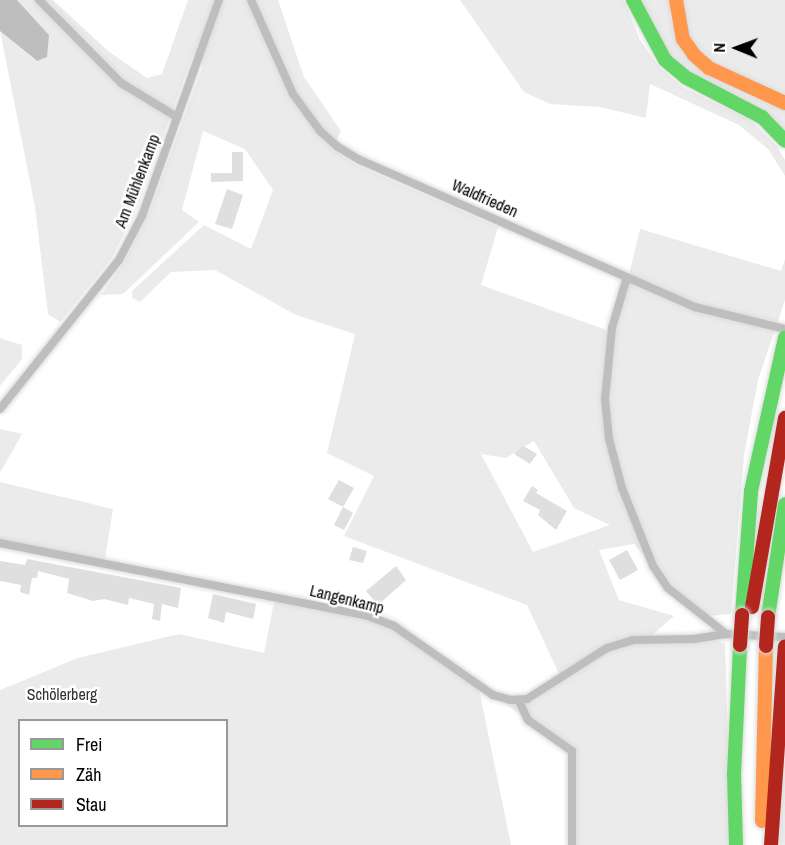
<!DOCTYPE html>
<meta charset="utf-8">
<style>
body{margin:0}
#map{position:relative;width:785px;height:845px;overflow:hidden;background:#fff;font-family:"Archivo Narrow",sans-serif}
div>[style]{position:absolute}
.green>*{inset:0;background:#ebebeb}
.water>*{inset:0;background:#bebebe}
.building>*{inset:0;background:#dfdfdf}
.roads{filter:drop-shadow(0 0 2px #dbdbdb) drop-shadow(0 0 2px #dbdbdb)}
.street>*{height:8px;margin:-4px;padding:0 4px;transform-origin:4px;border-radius:4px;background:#bebebe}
.fast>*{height:14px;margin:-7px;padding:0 7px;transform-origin:7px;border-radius:7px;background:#63d668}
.slow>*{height:14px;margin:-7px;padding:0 7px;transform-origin:7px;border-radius:7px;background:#ff974d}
.jam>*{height:14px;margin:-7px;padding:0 7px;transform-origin:7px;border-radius:7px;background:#b3261e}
.bridges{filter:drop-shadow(0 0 2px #dbdbdb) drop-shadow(0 0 2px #dbdbdb)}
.jam-bridge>*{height:14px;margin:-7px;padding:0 7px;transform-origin:7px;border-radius:7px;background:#b3261e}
span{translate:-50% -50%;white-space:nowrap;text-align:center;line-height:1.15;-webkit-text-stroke:5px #fff;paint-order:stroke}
.street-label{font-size:16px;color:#000}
.park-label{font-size:16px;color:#323232}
.legend{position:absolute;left:18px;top:719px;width:210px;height:108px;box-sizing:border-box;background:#fff;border:2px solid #999;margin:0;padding:8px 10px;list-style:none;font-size:18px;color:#000}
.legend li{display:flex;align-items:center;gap:12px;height:30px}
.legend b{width:30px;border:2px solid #999}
.north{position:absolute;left:707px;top:18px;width:60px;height:60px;-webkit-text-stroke:4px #fff;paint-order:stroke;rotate:271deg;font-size:16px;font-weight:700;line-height:24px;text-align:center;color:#000}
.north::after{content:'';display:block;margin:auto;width:21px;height:27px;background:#000;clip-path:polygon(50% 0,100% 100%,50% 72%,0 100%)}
</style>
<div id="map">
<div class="green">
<i style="clip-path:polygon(evenodd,17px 0,53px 0,108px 51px,147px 78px,162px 74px,188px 0,278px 0,304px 77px,341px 131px,332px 149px,358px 166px,498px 227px,481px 285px,615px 333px,640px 229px,781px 271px,785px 259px,785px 300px,758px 380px,744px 455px,731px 614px,706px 616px,687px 603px,634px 544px,599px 550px,619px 600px,674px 616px,649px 638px,710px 637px,725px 644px,731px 845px,572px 845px,572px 751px,493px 695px,519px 701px,561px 678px,527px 605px,344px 536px,374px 476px,327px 453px,355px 334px,296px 315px,215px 270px,171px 272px,140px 302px,132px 298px,132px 291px,204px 225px,251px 249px,273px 190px,245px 149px,203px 131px,182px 210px,199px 222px,123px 294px,101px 295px,123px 264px,147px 218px,203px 66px,193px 54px,135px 213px,111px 259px,60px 322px,48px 314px,35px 207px,0 31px,36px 61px,49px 35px,17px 0,534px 441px,574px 508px,610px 525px,533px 552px,481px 454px,506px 458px,534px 441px)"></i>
<i style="clip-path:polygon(460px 0,624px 0,640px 40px,658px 66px,682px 87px,750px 120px,776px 145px,785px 160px,785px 176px,768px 149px,739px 125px,650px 84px,646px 118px,600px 107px,550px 104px,524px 92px)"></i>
<i style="clip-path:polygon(641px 0,672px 0,670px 15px,679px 46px,785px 110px,785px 133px,682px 68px,656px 38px)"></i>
<i style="clip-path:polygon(682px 0,785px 0,785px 97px,711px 63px,687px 36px)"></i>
<i style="clip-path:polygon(0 338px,22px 345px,22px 359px,0 386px)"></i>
<i style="clip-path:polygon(0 429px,22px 434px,0 473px)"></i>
<i style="clip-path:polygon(0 482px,113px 509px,104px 564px,0 543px)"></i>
<i style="clip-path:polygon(evenodd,275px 597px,394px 626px,478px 684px,511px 845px,0 845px,0 690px,78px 658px,179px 634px,264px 653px,275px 597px,20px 720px,226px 720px,226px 826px,20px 826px,20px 720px)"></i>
<i style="clip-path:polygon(785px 753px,785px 845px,780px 845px,779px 822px)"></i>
</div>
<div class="water">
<i style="clip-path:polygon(0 0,17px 0,49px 35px,47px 57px,37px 61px,0 31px)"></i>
</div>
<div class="building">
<i style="clip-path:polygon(232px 152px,243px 152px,243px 181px,211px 182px,211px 173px,232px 173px)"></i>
<i style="clip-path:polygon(227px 189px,243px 195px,232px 229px,215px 224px)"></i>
<i style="clip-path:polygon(523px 446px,537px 454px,530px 464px,514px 454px)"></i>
<i style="clip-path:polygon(339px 480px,354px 488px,343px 507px,328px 499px)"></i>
<i style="clip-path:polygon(532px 486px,538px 490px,536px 493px,567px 511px,556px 530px,538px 515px,540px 510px,523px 501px)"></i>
<i style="clip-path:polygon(343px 507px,353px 513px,344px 530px,334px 525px)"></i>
<i style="clip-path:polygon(353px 547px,367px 551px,363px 563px,349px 560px)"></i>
<i style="clip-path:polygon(627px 550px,638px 570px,620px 580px,609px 560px)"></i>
<i style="clip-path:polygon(27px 559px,181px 588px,178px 608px,162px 604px,160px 621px,152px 619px,154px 604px,129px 598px,128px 605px,104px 599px,93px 601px,67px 593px,69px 579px,38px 571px,37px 578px,32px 578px,29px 595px,20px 592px,21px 585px,0 581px,0 561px,25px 565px)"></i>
<i style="clip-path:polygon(396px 566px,406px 580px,378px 605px,366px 591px)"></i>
<i style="clip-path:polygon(213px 594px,256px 604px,253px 619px,226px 612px,224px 623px,208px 618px)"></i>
</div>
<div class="roads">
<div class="street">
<i style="left:39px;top:0;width:117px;rotate:45.3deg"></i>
<i style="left:121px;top:83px;width:66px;rotate:31.3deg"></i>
<i style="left:251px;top:0;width:103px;rotate:65.9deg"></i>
<i style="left:293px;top:94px;width:46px;rotate:53.9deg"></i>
<i style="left:320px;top:131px;width:24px;rotate:42deg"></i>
<i style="left:338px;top:147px;width:26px;rotate:31deg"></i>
<i style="left:360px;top:160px;width:366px;rotate:23.7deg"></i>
<i style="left:695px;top:307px;width:93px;rotate:13.7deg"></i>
<i style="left:627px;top:277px;width:53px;rotate:106.4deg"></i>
<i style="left:612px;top:328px;width:71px;rotate:95.6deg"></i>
<i style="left:605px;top:399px;width:40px;rotate:84.3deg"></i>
<i style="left:609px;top:439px;width:51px;rotate:75.1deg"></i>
<i style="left:622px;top:488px;width:84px;rotate:68.3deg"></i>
<i style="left:653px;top:566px;width:27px;rotate:56deg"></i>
<i style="left:668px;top:588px;width:74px;rotate:38.4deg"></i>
<i style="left:0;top:409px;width:191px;rotate:-51.4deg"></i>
<i style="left:119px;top:260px;width:50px;rotate:-62.4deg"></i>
<i style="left:142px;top:216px;width:229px;rotate:-70.4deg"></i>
<i style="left:0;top:543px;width:375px;rotate:11.2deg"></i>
<i style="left:368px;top:616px;width:28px;rotate:21deg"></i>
<i style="left:394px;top:626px;width:121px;rotate:34.9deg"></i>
<i style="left:493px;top:695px;width:18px;rotate:16deg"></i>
<i style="left:510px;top:700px;width:17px;rotate:-3deg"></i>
<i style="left:527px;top:699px;width:95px;rotate:-32.5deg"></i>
<i style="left:607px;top:648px;width:27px;rotate:-17deg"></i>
<i style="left:633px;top:640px;width:61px;rotate:-0.9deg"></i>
<i style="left:694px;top:639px;width:32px;rotate:-9deg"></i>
<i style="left:726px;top:634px;width:59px;rotate:2.9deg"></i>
<i style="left:519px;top:701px;width:21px;rotate:65deg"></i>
<i style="left:528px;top:720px;width:54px;rotate:35.2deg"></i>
<i style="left:572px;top:751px;width:94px;rotate:90deg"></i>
</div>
<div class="fast">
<i style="left:633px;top:0;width:68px;rotate:61.9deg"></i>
<i style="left:665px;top:60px;width:26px;rotate:40deg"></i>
<i style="left:685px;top:77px;width:87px;rotate:27.5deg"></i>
<i style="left:762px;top:117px;width:33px;rotate:46deg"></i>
<i style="left:742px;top:615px;width:124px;rotate:-85.8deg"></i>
<i style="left:751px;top:491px;width:157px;rotate:-77.5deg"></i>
<i style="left:768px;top:617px;width:114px;rotate:-81.4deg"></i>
<i style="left:736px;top:845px;width:71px;rotate:-91.6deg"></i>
<i style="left:734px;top:774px;width:129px;rotate:-87.3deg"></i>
</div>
<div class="slow">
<i style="left:676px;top:0;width:40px;rotate:80deg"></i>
<i style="left:683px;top:39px;width:19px;rotate:55deg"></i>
<i style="left:694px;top:55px;width:20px;rotate:41deg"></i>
<i style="left:709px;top:68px;width:84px;rotate:24.7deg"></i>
<i style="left:762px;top:821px;width:175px;rotate:-88.7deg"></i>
</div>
<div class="jam">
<i style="left:752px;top:607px;width:192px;rotate:-80.1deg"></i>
<i style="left:771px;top:845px;width:199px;rotate:-86deg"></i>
</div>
</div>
<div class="bridges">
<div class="jam-bridge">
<i style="left:740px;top:645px;width:30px;rotate:-86deg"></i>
<i style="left:766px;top:646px;width:29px;rotate:-86deg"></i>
</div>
</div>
<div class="street-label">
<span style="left:137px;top:181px;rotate:-69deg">Am Mühlenkamp</span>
<span style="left:485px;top:198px;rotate:24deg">Waldfrieden</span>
<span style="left:347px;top:599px;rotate:14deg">Langenkamp</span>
</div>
<div class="park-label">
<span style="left:62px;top:694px">Schölerberg</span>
</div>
<ul class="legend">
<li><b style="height:8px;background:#63d668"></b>Frei</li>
<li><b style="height:8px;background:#ff974d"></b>Zäh</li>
<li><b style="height:8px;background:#b3261e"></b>Stau</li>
</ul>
<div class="north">N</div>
</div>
